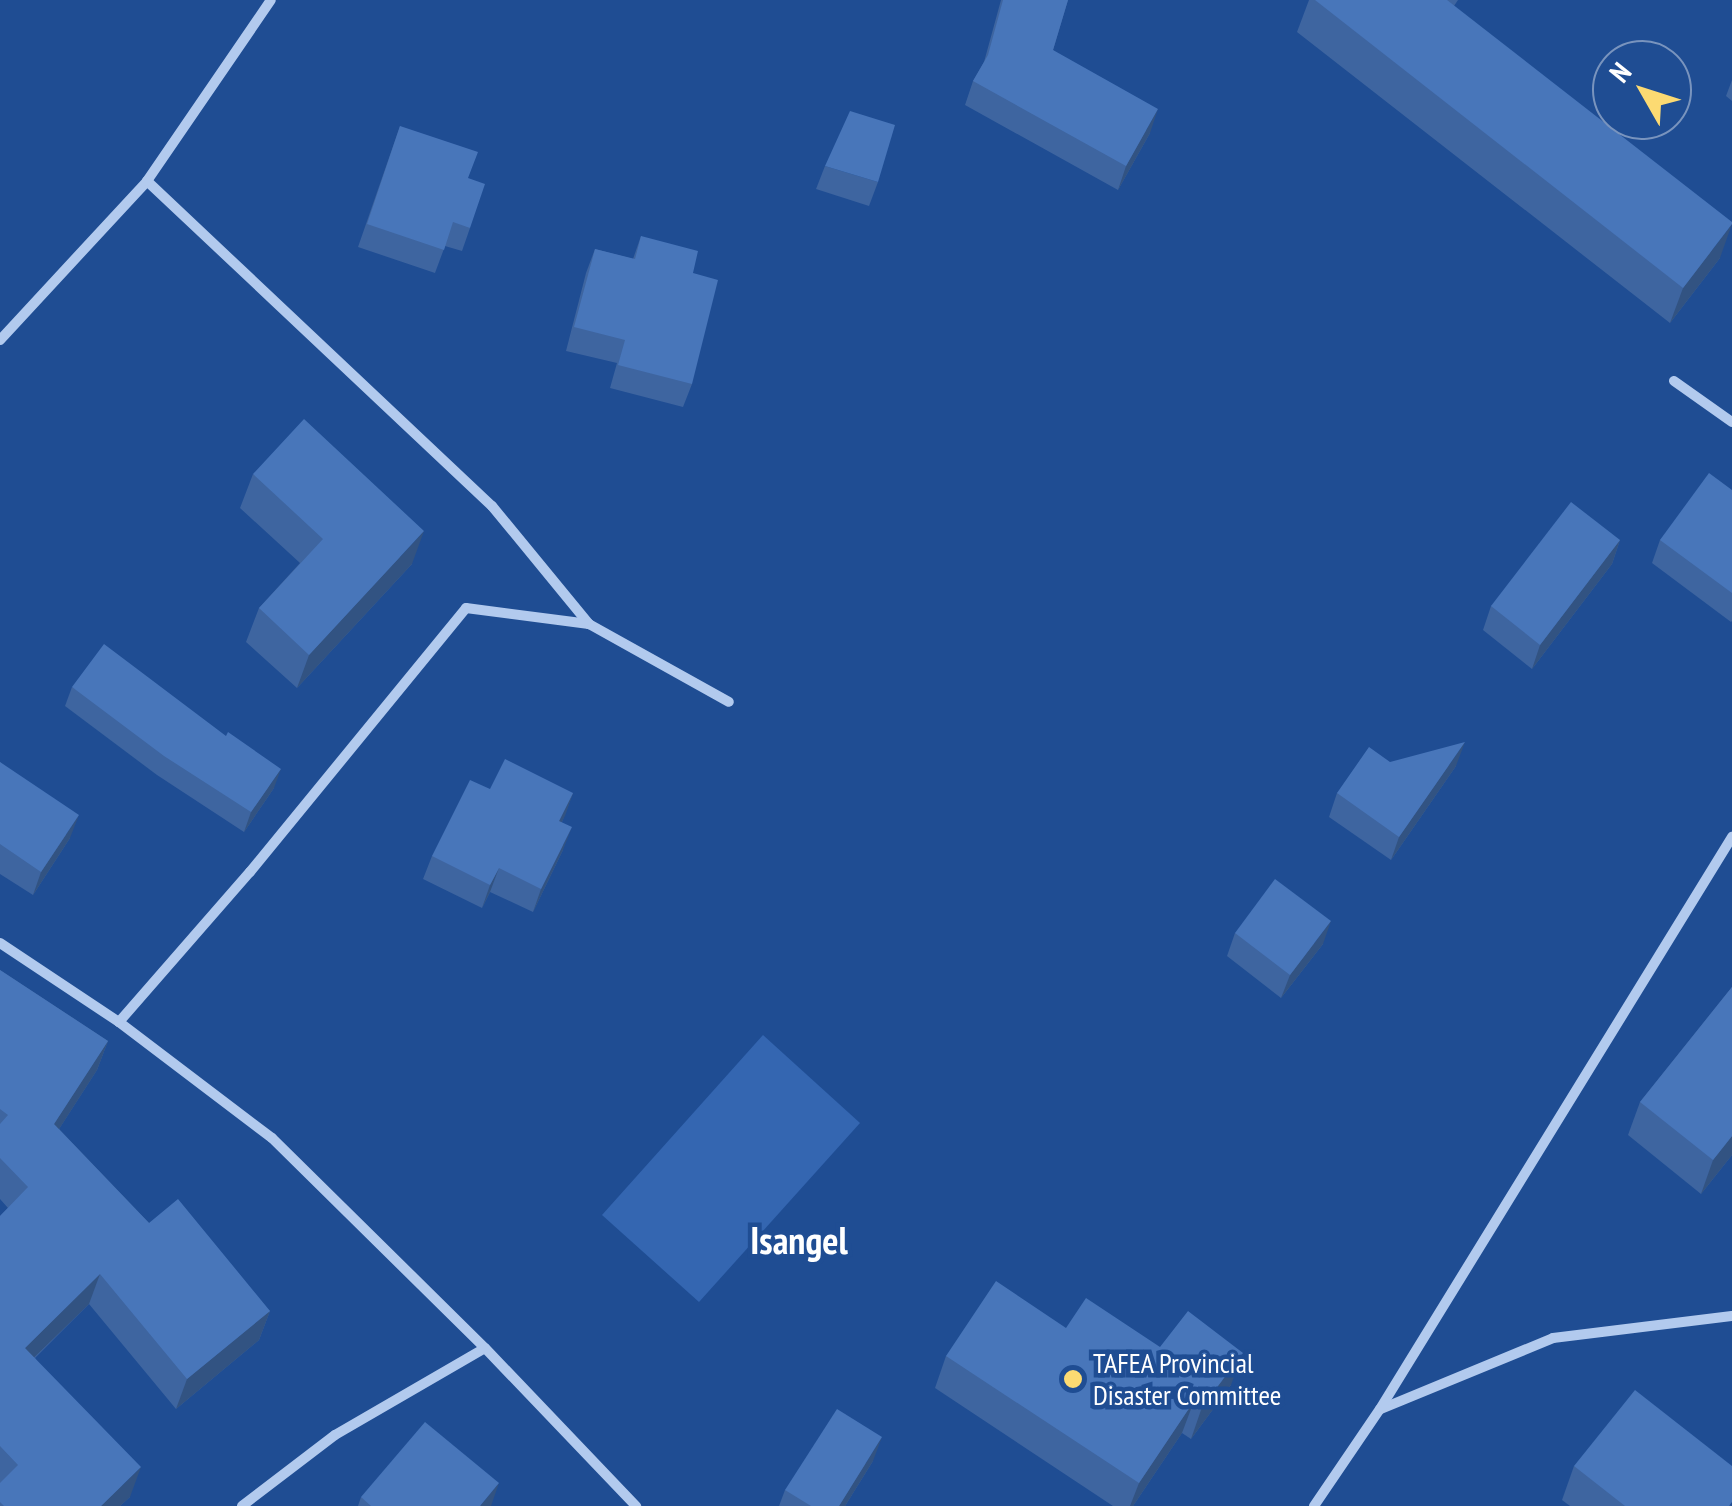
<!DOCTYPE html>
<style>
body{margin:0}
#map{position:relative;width:1732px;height:1506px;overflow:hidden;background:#1f4d93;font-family:"PT Sans Narrow",sans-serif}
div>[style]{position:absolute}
.green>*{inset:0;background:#3466b1}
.street>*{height:10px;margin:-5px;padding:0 5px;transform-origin:5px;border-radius:5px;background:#b2caee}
.wall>*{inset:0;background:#3e65a0}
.shaded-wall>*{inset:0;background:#325382}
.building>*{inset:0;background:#4876ba}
.dots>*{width:28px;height:28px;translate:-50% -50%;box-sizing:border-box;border:5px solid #1f4d93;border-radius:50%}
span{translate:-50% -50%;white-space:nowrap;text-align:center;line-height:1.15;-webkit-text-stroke:9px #1f4d93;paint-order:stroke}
.poi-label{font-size:28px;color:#fff}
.left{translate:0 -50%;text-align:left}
.district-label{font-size:38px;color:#fff;font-weight:700}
.north{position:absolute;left:1592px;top:40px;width:100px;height:100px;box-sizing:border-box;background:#1f4d93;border:2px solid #7994be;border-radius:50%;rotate:309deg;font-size:28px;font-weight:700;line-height:40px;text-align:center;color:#fff}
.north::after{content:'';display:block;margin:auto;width:35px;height:45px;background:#fcda72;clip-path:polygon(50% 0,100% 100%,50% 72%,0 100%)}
</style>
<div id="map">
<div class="green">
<i style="clip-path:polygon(763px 1035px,860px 1123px,699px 1302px,602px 1215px)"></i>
</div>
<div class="street">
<i style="left:147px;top:181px;width:474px;rotate:43.3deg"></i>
<i style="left:492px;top:506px;width:153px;rotate:50.6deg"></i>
<i style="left:0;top:340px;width:217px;rotate:-47.2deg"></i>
<i style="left:147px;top:181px;width:219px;rotate:-55.6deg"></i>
<i style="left:1674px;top:381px;width:71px;rotate:35.3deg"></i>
<i style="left:0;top:943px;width:143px;rotate:33.6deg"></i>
<i style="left:119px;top:1022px;width:192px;rotate:37.2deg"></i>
<i style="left:272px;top:1138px;width:299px;rotate:44.6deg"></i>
<i style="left:485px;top:1348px;width:219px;rotate:46.3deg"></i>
<i style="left:119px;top:1022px;width:199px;rotate:-48.9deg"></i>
<i style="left:250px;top:872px;width:341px;rotate:-50.7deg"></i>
<i style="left:466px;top:608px;width:124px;rotate:7.4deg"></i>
<i style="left:589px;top:624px;width:160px;rotate:29.1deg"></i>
<i style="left:1381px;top:1409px;width:186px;rotate:-22.4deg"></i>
<i style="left:1553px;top:1338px;width:180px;rotate:-7deg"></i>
<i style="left:242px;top:1506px;width:117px;rotate:-37.4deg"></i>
<i style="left:335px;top:1435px;width:173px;rotate:-30.1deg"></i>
<i style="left:1314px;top:1506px;width:117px;rotate:-55.8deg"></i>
<i style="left:1380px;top:1409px;width:672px;rotate:-58.39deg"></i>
</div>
<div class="wall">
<i style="clip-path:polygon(1001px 0,1068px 0,1053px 50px,1150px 133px,1118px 190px,965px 105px,973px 81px,984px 62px)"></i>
<i style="clip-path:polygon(1309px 0,1458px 0,1454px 6px,1720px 258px,1670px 323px,1297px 32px)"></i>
<i style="clip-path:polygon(1732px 80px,1732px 101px,1726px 96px)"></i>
<i style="clip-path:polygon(400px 126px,470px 228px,462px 251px,445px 246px,435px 273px,358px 247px)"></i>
<i style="clip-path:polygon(825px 166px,878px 182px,869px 206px,816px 189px)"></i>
<i style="clip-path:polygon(641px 236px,693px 273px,692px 384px,683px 407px,610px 388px,617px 363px,566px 351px,586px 273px,595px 249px,633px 259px)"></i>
<i style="clip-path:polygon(253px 474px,412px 564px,297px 688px,246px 642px,259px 608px,300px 563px,240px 508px)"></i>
<i style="clip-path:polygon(1732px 490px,1732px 621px,1731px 622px,1652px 563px,1660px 540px)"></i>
<i style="clip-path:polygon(1620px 540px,1612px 564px,1532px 669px,1483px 630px,1491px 606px)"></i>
<i style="clip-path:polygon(72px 687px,274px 788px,244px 832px,157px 775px,65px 706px)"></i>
<i style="clip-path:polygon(0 762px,70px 838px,33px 895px,0 874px)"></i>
<i style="clip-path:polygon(1390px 762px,1456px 766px,1391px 860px,1329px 817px,1337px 793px)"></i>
<i style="clip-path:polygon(573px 793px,562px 822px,563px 850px,533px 912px,490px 892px,482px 908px,423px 879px,432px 856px)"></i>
<i style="clip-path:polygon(1235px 933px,1323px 944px,1281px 998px,1227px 956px)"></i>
<i style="clip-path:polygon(0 970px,108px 1041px,97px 1070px,59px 1129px,149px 1223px,270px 1311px,259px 1340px,176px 1409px,89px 1304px,35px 1358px,130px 1497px,120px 1506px,0 1506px,0 1216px,8px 1208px,0 1199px)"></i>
<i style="clip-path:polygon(1732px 987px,1732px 1155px,1701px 1194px,1628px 1135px,1640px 1102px)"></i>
<i style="clip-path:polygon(1066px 1328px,1160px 1347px,1231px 1385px,1191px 1439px,1182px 1433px,1133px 1506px,1113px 1506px,935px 1388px,946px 1356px)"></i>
<i style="clip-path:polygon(873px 1461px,845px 1506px,779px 1506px,785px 1490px)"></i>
<i style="clip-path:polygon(1574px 1466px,1732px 1506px,1570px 1506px,1562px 1500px)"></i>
<i style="clip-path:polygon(361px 1497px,491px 1506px,358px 1506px)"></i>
</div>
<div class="shaded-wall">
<i style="clip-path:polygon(1158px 109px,1150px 133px,1118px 190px,1126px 166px)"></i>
<i style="clip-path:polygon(1732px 224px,1720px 258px,1670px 323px,1683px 288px)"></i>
<i style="clip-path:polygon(424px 531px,412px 564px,297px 688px,309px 655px)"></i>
<i style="clip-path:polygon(1620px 540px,1612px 564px,1532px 669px,1540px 645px)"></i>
<i style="clip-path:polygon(1465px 742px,1456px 766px,1391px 860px,1399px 837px)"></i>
<i style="clip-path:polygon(281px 769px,274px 788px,244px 832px,251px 812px)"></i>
<i style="clip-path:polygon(573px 793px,565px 816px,550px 844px,559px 821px)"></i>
<i style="clip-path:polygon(79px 815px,70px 838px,33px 895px,41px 872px)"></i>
<i style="clip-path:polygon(572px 827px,563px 850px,533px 912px,541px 889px)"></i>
<i style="clip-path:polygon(499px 868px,490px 892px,482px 908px,490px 885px)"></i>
<i style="clip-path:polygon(1331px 921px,1323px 944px,1281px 998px,1290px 975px)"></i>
<i style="clip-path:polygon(108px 1041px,97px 1070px,43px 1154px,54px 1124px)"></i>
<i style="clip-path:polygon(1732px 1136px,1732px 1155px,1701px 1194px,1713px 1160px)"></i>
<i style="clip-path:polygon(100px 1274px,89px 1304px,14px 1377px,25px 1348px)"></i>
<i style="clip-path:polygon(270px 1311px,259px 1340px,176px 1409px,187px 1379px)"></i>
<i style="clip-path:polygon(1243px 1353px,1231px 1385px,1191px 1439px,1202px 1407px)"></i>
<i style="clip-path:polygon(1194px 1401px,1182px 1433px,1133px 1506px,1130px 1506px,1139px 1483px)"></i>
<i style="clip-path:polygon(882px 1437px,873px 1461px,845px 1506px,839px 1506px)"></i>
<i style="clip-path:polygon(141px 1467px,130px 1497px,120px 1506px,101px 1506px)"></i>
<i style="clip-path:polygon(499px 1483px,491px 1506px,480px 1506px)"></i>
</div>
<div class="building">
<i style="clip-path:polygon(1003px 0,1068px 0,1053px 50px,1158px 109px,1126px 166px,973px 81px,988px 55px)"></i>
<i style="clip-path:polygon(1315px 0,1447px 0,1732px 222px,1732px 224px,1683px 288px)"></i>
<i style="clip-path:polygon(850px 111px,895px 125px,878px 182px,825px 166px)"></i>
<i style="clip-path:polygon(400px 126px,478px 152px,468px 178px,485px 184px,470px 228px,453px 222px,444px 250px,367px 224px)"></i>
<i style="clip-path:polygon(641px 236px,698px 251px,693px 273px,718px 280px,692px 384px,618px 365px,625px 340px,574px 327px,595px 249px,635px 259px)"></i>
<i style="clip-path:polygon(304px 419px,424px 531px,309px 655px,259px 608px,323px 539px,253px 474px)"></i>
<i style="clip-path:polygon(1709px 473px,1732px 490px,1732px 593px,1660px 540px)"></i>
<i style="clip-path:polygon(1571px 502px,1620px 540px,1540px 645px,1491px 606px)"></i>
<i style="clip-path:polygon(104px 644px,226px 736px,228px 732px,281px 769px,251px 812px,164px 756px,72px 687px)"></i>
<i style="clip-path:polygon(1465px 742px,1399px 837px,1337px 793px,1369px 747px,1390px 762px)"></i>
<i style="clip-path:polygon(505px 759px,573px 793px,559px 821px,572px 827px,541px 889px,499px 868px,490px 885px,432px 856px,470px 780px,490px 789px)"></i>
<i style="clip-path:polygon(0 762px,79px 815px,41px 872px,0 844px)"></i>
<i style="clip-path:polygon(1275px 879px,1331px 921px,1290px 975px,1235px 933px)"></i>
<i style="clip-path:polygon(0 970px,108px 1041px,54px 1124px,149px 1223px,178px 1199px,270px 1311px,187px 1379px,100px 1274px,25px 1348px,141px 1467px,101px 1506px,4px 1506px,0 1502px,0 1483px,18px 1465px,0 1446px,0 1216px,28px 1187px,0 1158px,0 1124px,8px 1115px,0 1109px)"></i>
<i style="clip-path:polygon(1732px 987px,1732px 1136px,1713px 1160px,1640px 1102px)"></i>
<i style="clip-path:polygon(996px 1281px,1066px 1328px,1086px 1298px,1160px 1347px,1188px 1311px,1243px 1353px,1202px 1407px,1194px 1401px,1139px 1483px,946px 1356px)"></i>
<i style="clip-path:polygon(1635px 1390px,1732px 1466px,1732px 1502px,1729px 1506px,1625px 1506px,1574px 1466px)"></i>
<i style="clip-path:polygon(837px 1409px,882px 1437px,839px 1506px,811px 1506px,785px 1490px)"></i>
<i style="clip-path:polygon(425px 1422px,499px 1483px,480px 1506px,371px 1506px,361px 1497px)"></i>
</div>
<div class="dots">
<i style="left:1073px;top:1379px;background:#fcda72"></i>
</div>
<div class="poi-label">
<span class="left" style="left:1093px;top:1379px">TAFEA Provincial<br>Disaster Committee</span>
</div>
<div class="district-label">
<span style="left:799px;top:1240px">Isangel</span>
</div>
<div class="north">N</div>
</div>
